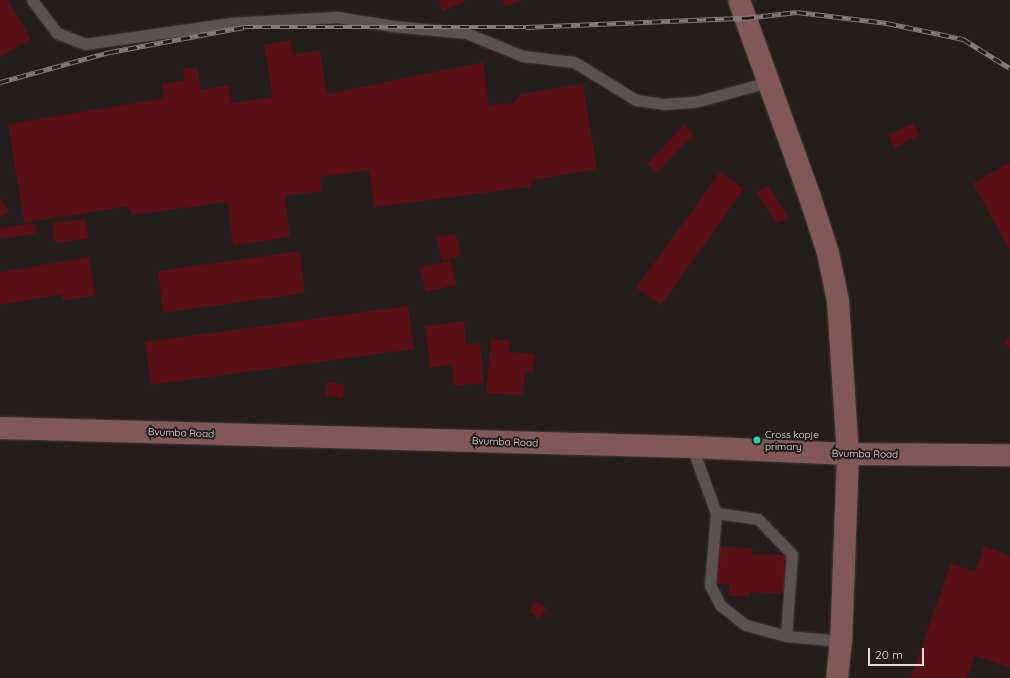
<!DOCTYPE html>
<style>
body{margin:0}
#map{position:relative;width:1010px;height:678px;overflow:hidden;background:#231d1c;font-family:Quicksand,sans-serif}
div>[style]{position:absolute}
.building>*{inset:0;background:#591015}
.roads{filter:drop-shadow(0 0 1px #403b3b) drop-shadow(0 0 1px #403b3b)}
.lane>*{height:11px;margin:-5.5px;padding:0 5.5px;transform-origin:5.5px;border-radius:5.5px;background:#5b5352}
.secondary>*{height:22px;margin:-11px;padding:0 11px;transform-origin:11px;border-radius:11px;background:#815857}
.rail>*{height:4.5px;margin-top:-2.25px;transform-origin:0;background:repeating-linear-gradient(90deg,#231d1c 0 9px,#827d7c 0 18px);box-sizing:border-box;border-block:1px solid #827d7c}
.dots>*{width:11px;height:11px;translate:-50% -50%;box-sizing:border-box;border:2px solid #231d1c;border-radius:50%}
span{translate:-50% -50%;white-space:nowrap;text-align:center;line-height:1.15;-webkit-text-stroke:4px #231d1c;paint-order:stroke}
.street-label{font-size:10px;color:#e3dede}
.poi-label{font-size:10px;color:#e3dede}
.left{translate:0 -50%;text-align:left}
.scale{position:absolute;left:868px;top:648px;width:56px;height:18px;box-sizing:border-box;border:2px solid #e3dede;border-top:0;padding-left:5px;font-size:12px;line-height:14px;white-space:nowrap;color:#e3dede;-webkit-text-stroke:3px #231d1c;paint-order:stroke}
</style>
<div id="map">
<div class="building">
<i style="clip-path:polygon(0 0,8px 0,31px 39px,0 57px)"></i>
<i style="clip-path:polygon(438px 0,467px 0,443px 11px)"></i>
<i style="clip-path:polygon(502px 0,523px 0,505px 7px)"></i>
<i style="clip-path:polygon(291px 40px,293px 55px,320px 50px,327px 94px,483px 62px,489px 105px,514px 103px,521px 94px,583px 84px,597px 169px,533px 180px,530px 187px,374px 207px,369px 170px,320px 177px,322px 191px,285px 196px,290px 237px,233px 245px,228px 202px,133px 215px,128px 206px,24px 223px,8px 124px,164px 98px,162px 84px,185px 80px,183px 69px,197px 67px,201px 90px,229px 85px,232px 103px,273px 97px,264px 45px)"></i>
<i style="clip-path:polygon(913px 123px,920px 135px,895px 148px,888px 135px)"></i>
<i style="clip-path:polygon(684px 125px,694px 134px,657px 173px,647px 164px)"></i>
<i style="clip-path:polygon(1010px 162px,1010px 251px,973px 183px)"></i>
<i style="clip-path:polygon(720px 172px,744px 189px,661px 305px,636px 288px)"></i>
<i style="clip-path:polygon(768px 186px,788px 217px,777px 224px,756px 193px)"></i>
<i style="clip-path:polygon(0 196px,9px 212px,0 217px)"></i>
<i style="clip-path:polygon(85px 219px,88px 238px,55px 243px,52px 223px)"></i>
<i style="clip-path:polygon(35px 223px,37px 233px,0 239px,0 228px)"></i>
<i style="clip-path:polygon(455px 233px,461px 256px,442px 261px,436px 237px)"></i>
<i style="clip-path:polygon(300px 251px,305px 293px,163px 313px,158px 271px)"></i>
<i style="clip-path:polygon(89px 257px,96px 296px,63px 301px,62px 294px,0 305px,0 272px)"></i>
<i style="clip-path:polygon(450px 260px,457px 284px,426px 292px,419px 268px)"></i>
<i style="clip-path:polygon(408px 306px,414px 349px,151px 385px,145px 342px)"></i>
<i style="clip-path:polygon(464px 321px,466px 344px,480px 343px,484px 383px,454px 386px,452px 365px,430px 368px,425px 326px)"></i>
<i style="clip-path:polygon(1010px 337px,1010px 351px,1004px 340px)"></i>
<i style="clip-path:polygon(491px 339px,510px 341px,509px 352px,535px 354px,533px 373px,525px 372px,523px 395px,486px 393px)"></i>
<i style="clip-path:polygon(327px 382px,344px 384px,343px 398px,325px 396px)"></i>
<i style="clip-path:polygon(719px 546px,753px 548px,752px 554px,787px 555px,785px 594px,750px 592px,750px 597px,729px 596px,729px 584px,717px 584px)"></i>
<i style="clip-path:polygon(984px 546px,1010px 556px,1010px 668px,975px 656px,967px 678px,911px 678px,951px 563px,975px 572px)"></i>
<i style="clip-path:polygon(536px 600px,547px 608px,539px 619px,528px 611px)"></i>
</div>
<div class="roads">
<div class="lane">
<i style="left:32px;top:0;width:41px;rotate:52.9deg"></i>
<i style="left:57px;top:33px;width:30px;rotate:21deg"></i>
<i style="left:85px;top:44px;width:147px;rotate:-8.2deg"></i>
<i style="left:230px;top:23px;width:107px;rotate:-3.2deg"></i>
<i style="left:337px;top:17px;width:57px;rotate:9.1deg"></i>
<i style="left:393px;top:26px;width:73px;rotate:5.5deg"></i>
<i style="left:466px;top:33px;width:61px;rotate:22deg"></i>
<i style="left:523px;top:56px;width:51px;rotate:6.7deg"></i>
<i style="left:574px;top:62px;width:73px;rotate:31.5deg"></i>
<i style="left:636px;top:100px;width:28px;rotate:8deg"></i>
<i style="left:664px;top:104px;width:31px;rotate:-4deg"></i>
<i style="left:695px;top:102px;width:76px;rotate:-15.3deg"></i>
<i style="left:692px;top:447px;width:70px;rotate:70deg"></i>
<i style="left:716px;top:513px;width:42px;rotate:8.1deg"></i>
<i style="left:758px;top:519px;width:49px;rotate:45.8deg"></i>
<i style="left:792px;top:554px;width:82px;rotate:94.2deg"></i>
<i style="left:786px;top:636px;width:55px;rotate:5.2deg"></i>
<i style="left:716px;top:513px;width:72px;rotate:94.8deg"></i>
<i style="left:710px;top:585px;width:22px;rotate:63deg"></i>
<i style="left:720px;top:605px;width:33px;rotate:38deg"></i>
<i style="left:746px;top:625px;width:41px;rotate:15.4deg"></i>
</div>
<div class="secondary">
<i style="left:739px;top:0;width:209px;rotate:70.2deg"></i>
<i style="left:810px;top:197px;width:59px;rotate:72.2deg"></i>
<i style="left:828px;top:253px;width:49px;rotate:78.2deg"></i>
<i style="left:838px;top:301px;width:153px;rotate:86.3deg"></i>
<i style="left:848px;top:454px;width:187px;rotate:92.1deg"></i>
<i style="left:841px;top:641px;width:37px;rotate:96deg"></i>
<i style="left:0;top:428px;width:692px;rotate:1.57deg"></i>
<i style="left:692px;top:447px;width:156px;rotate:2.6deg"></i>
<i style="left:848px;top:454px;width:162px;rotate:0.4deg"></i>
</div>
</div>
<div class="rail">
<i style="left:0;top:82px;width:114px;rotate:-15.3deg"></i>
<i style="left:110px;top:52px;width:136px;rotate:-10.6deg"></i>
<i style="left:244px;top:27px;width:282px"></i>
<i style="left:526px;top:27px;width:219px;rotate:-2.4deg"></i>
<i style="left:745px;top:18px;width:52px;rotate:-6.6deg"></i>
<i style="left:797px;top:12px;width:91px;rotate:7deg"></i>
<i style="left:887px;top:23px;width:78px;rotate:11.9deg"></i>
<i style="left:963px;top:39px;width:55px;rotate:31.7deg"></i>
</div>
<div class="dots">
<i style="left:757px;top:440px;background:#27d5ad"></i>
</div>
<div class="street-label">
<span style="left:181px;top:433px;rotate:2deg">Bvumba Road</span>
<span style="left:505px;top:442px;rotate:2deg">Bvumba Road</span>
<span style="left:865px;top:454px;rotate:1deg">Bvumba Road</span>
</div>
<div class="poi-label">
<span class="left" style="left:765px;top:440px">Cross kopje<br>primary</span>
</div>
<div class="scale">20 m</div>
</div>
